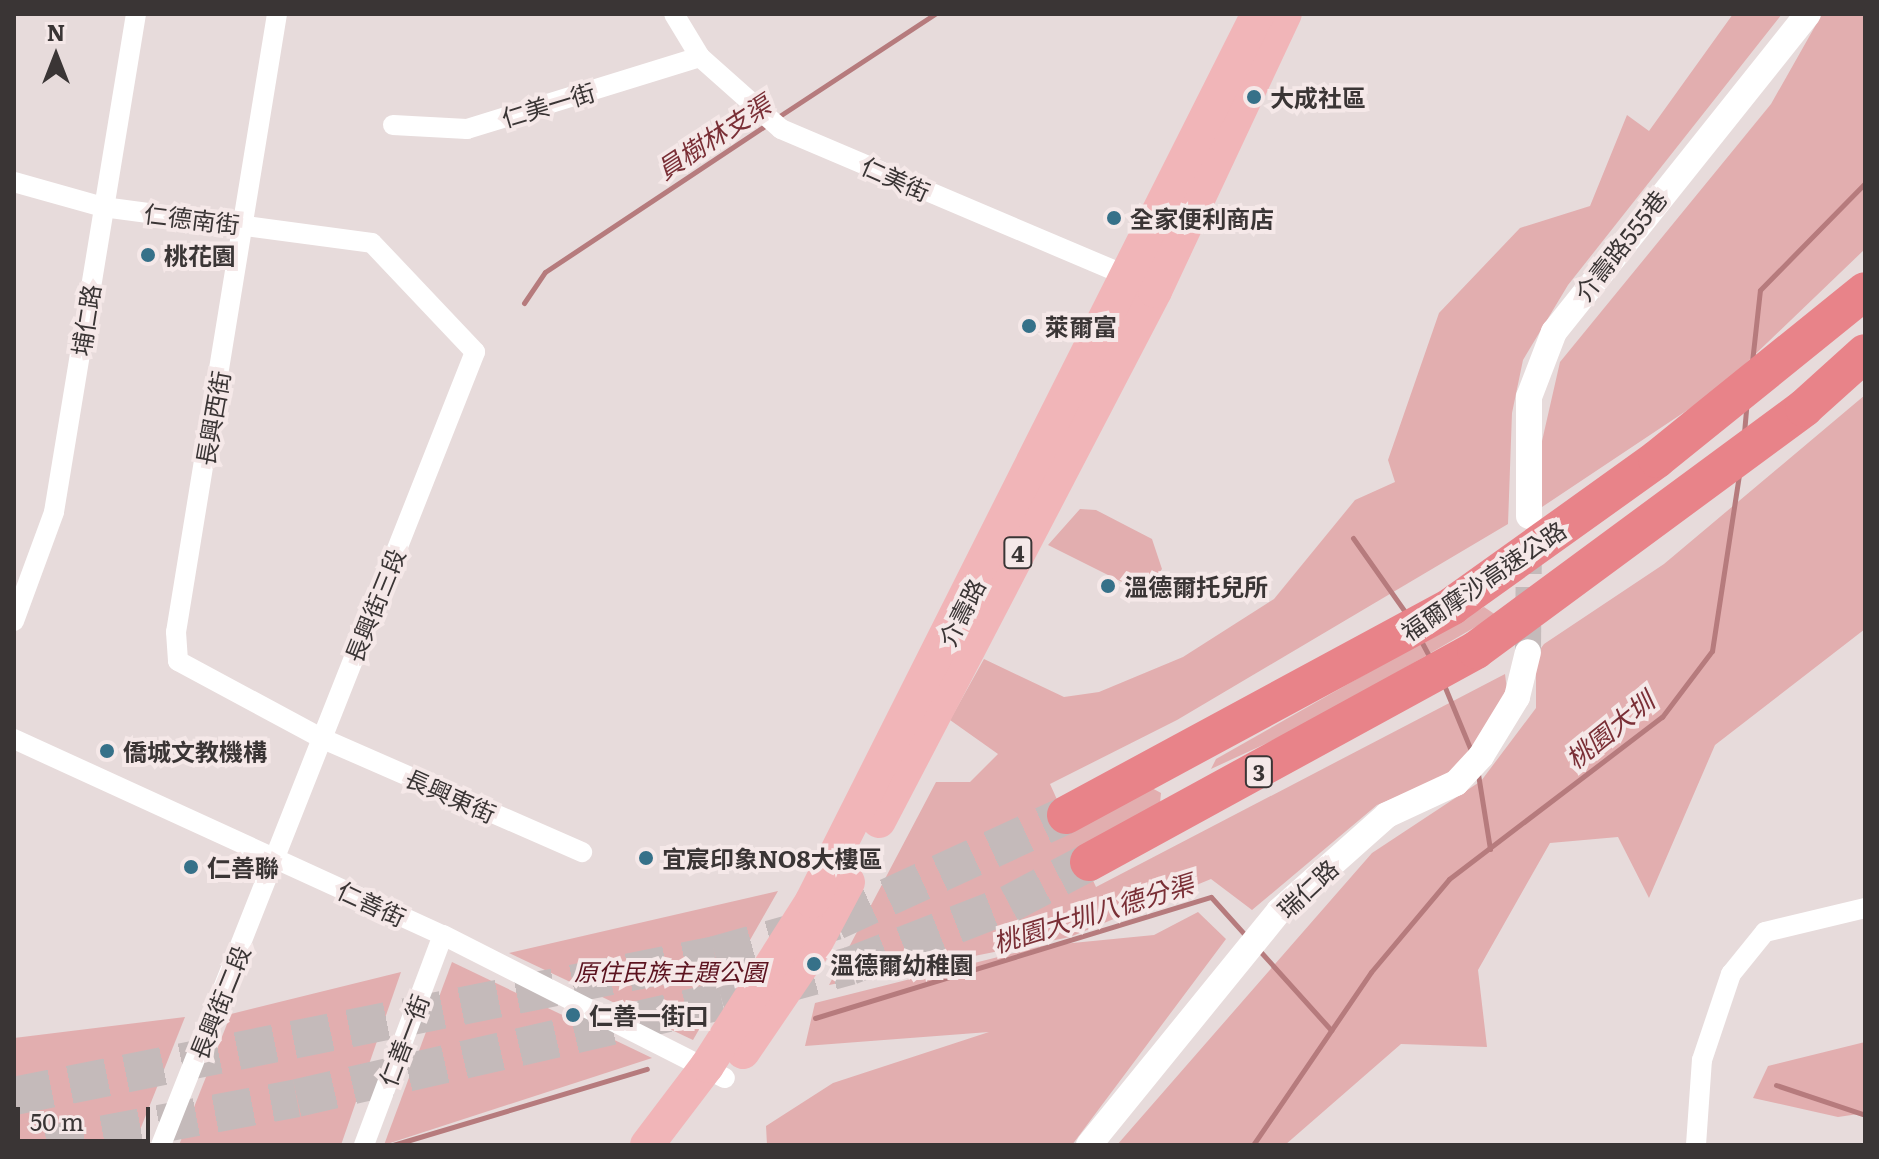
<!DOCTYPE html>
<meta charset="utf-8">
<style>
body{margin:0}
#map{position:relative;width:1879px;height:1159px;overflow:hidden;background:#e7dbdb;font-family:Literata,"Noto Sans TC",serif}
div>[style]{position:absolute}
.green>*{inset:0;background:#e2aeaf}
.stream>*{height:5px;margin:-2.5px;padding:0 2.5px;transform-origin:2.5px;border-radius:2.5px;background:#b67b7d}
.tertiary-tunnel>*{height:26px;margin-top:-13px;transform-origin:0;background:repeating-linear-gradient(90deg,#c4baba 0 26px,transparent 0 39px)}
.motorway-tunnel>*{height:38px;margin-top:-19px;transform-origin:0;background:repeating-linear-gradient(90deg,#c4baba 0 38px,transparent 0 57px)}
.minor>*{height:20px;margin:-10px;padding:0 10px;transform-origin:10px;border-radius:10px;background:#fff}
.tertiary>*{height:26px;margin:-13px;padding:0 13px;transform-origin:13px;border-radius:13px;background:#fff}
.primary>*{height:34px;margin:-17px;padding:0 17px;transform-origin:17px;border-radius:17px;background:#f1b5b8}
.motorway>*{height:38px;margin:-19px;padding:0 19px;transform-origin:19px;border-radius:19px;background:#e88389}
.dots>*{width:22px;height:22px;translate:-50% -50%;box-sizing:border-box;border:4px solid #f5e8e8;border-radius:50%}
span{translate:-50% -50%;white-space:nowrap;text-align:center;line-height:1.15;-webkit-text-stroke:8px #f5e8e8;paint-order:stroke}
.shield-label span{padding:2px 6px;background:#f5e8e8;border:2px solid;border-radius:6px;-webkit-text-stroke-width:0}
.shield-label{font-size:22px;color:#3a3535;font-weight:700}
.poi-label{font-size:24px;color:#3a3535;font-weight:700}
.left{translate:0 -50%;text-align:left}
.street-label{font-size:24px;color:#3a3535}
.park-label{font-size:24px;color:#5c131f;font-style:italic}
.water-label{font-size:26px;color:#7a2f36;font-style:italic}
.frame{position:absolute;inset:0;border:16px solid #3a3535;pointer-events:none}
.north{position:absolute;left:16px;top:16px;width:80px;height:80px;-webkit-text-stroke:6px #f5e8e8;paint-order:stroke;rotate:0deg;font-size:22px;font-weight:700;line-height:32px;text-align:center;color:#3a3535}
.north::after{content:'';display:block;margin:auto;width:28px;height:36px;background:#3a3535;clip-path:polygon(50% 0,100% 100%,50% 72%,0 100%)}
.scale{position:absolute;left:16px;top:1107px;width:134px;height:36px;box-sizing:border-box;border:4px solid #3a3535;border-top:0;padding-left:10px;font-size:24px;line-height:28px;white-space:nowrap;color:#3a3535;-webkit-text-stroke:6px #f5e8e8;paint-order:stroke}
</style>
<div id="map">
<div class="green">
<i style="clip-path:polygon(1733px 14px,1782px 14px,1568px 285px,1523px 360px,1512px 413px,1508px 524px,1177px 720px,1050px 784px,1068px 824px,1150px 787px,1161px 793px,1160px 803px,1079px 850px,1096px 887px,1505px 674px,1508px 698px,1459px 771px,1377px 805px,1252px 910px,1211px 879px,1070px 937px,829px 985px,936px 782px,970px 782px,998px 754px,950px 720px,984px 659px,1064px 697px,1099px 692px,1183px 657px,1274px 599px,1355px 500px,1395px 482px,1388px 460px,1439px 313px,1520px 228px,1590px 206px,1627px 115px,1649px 131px)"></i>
<i style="clip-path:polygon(1822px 14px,1865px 14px,1865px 249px,1719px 389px,1542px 507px,1537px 463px,1560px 362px,1771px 104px)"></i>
<i style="clip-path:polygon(1865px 395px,1865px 629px,1715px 745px,1649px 898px,1618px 837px,1550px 843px,1478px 970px,1487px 1047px,1401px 1044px,1285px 1145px,1117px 1145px,1372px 853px,1481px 781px,1536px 708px,1536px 655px,1544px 644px,1664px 564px)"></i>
<i style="clip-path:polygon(1080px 509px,1096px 510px,1152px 539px,1162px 569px,1153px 581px,1166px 587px,1160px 601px,1048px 545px)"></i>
<i style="clip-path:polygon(1484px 607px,1496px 615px,1310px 723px,1211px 769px,1216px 759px)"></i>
<i style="clip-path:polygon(778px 891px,693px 1040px,509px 953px)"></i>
<i style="clip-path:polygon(1198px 912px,1226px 939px,1072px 1145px,767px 1145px,766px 1126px,833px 1083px,989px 1032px,805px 1046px,815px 1003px,1042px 946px,1154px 935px)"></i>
<i style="clip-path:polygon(452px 962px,652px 1058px,384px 1145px)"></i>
<i style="clip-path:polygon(401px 972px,341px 1145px,179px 1145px,231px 1014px)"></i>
<i style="clip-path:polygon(185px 1017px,134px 1145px,14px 1145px,14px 1038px)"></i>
<i style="clip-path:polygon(1865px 1042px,1865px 1113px,1838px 1117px,1753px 1098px,1768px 1066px)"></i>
</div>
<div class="stream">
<i style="left:778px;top:117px;width:188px;rotate:-33.3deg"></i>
<i style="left:524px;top:303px;width:37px;rotate:-56deg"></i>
<i style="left:545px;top:272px;width:265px;rotate:-33.6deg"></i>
<i style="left:1752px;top:362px;width:72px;rotate:-83.7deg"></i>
<i style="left:1760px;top:290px;width:150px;rotate:-45.5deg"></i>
<i style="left:1744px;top:433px;width:25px;rotate:-85deg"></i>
<i style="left:1353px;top:538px;width:95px;rotate:54.8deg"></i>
<i style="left:1420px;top:639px;width:21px;rotate:62deg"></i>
<i style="left:1444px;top:685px;width:74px;rotate:67.6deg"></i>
<i style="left:1478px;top:774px;width:76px;rotate:80.9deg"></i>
<i style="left:1259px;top:950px;width:108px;rotate:48deg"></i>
<i style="left:815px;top:1018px;width:414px;rotate:-17deg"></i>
<i style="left:1211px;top:897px;width:54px;rotate:48deg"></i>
<i style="left:1776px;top:1085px;width:94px;rotate:18.6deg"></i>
<i style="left:393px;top:1145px;width:265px;rotate:-16.7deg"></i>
<i style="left:1253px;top:1145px;width:209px;rotate:-55.7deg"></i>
<i style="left:1371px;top:972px;width:121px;rotate:-50deg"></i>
<i style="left:1449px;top:879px;width:268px;rotate:-37.3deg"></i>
<i style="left:1662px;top:717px;width:83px;rotate:-52.9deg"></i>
<i style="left:1712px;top:651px;width:178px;rotate:-81.3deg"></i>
</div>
<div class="tertiary-tunnel">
<i style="left:1528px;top:652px;width:113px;rotate:-89.5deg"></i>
</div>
<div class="motorway-tunnel">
<i style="left:14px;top:1096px;width:715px;rotate:-11.37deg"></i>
<i style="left:715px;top:955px;width:126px;rotate:-15.7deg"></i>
<i style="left:836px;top:921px;width:253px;rotate:-24.7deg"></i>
<i style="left:47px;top:1145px;width:254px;rotate:-10.6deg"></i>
<i style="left:297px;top:1098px;width:436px;rotate:-12.9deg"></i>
<i style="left:722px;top:1001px;width:133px;rotate:-15.3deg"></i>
<i style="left:850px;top:966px;width:171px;rotate:-21.3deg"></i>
<i style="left:1009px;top:904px;width:90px;rotate:-27.7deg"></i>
</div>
<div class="minor">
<i style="left:277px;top:14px;width:626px;rotate:99.28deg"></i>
<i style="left:176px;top:632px;width:29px;rotate:86deg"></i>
<i style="left:178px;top:661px;width:162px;rotate:28.3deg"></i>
<i style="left:321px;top:738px;width:285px;rotate:23.6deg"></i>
<i style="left:674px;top:14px;width:50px;rotate:58.8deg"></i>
<i style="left:700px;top:57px;width:108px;rotate:41.6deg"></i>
<i style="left:781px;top:129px;width:386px;rotate:23deg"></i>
<i style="left:393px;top:125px;width:74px;rotate:3.1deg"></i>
<i style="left:467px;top:129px;width:244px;rotate:-17.2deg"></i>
<i style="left:14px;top:182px;width:92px;rotate:15.7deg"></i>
<i style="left:103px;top:207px;width:271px;rotate:7.6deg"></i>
<i style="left:372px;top:243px;width:150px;rotate:46.6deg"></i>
<i style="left:475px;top:352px;width:853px;rotate:111.6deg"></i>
<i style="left:14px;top:621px;width:116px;rotate:-69.8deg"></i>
<i style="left:54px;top:512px;width:505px;rotate:-80.65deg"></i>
<i style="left:14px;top:739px;width:472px;rotate:24.6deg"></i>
<i style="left:443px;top:935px;width:316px;rotate:26.9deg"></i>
<i style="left:364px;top:1145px;width:224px;rotate:-69.4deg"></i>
<i style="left:1696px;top:1145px;width:85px;rotate:-86deg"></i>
<i style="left:1702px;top:1060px;width:91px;rotate:-71.4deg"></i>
<i style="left:1731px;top:974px;width:54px;rotate:-51deg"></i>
<i style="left:1765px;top:932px;width:103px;rotate:-13.5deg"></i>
</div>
<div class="tertiary">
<i style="left:1529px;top:516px;width:119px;rotate:-90deg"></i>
<i style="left:1529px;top:397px;width:70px;rotate:-69deg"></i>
<i style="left:1554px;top:332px;width:407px;rotate:-51.4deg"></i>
<i style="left:1089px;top:1145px;width:301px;rotate:-50.9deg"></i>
<i style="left:1279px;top:911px;width:144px;rotate:-41.6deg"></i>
<i style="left:1387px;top:815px;width:76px;rotate:-24.9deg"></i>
<i style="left:1456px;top:783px;width:37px;rotate:-47deg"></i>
<i style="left:1481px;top:756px;width:69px;rotate:-58.6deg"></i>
<i style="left:1517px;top:697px;width:46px;rotate:-76.3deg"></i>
</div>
<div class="primary">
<i style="left:879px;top:821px;width:598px;rotate:-62.49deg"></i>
<i style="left:1155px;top:291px;width:306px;rotate:-64.9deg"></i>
<i style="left:743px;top:1052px;width:121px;rotate:-55.8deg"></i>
<i style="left:811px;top:952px;width:79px;rotate:-62.1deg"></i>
<i style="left:647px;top:1145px;width:99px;rotate:-52.8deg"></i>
<i style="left:707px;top:1066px;width:196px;rotate:-57.5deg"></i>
<i style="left:812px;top:901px;width:993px;rotate:-63.31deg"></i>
</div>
<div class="motorway">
<i style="left:1066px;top:815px;width:439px;rotate:-28.4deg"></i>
<i style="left:1452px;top:606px;width:252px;rotate:-35.6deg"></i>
<i style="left:1657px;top:459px;width:267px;rotate:-38.9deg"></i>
<i style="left:1089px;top:862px;width:441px;rotate:-28.7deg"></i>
<i style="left:1476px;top:650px;width:408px;rotate:-36.4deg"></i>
<i style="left:1804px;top:408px;width:82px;rotate:-42deg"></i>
</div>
<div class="dots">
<i style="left:1254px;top:97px;background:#367189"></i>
<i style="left:1114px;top:218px;background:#367189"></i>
<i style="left:148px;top:255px;background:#367189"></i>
<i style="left:1029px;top:326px;background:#367189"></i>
<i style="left:1108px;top:586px;background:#367189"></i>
<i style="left:107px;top:751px;background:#367189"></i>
<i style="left:646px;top:858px;background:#367189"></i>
<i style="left:191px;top:867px;background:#367189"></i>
<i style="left:814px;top:964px;background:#367189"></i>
<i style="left:573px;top:1015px;background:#367189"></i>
</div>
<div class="shield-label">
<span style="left:1018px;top:553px">4</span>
<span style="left:1259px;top:772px">3</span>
</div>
<div class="poi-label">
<span class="left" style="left:1270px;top:97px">大成社區</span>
<span class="left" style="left:1130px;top:218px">全家便利商店</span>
<span class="left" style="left:164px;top:255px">桃花園</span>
<span class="left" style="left:1045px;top:326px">萊爾富</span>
<span class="left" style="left:1124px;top:586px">溫德爾托兒所</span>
<span class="left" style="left:123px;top:751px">僑城文教機構</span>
<span class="left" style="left:662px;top:858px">宜宸印象NO8大樓區</span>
<span class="left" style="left:207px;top:867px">仁善聯</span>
<span class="left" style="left:830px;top:964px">溫德爾幼稚園</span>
<span class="left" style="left:589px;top:1015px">仁善一街口</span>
</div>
<div class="street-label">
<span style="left:548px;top:104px;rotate:-17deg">仁美一街</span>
<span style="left:896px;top:178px;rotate:24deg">仁美街</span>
<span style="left:192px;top:218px;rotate:7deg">仁德南街</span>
<span style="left:1620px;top:245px;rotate:-52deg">介壽路555巷</span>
<span style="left:85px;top:320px;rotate:-81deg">埔仁路</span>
<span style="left:212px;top:418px;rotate:-80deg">長興西街</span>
<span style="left:1483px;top:580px;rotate:-34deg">福爾摩沙高速公路</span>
<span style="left:374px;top:605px;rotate:-68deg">長興街三段</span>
<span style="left:961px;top:612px;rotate:-63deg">介壽路</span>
<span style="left:451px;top:795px;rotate:24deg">長興東街</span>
<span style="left:1307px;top:888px;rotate:-43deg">瑞仁路</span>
<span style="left:372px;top:903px;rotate:25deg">仁善街</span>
<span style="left:219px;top:1002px;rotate:-68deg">長興街二段</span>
<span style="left:403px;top:1040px;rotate:-69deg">仁善一街</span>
</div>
<div class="park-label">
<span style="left:670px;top:971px">原住民族主題公園</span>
</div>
<div class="water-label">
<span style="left:713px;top:136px;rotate:-33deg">員樹林支渠</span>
<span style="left:1609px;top:729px;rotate:-39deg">桃園大圳</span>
<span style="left:1093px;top:912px;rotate:-17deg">桃園大圳八德分渠</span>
</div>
<div class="frame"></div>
<div class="north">N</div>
<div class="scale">50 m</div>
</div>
